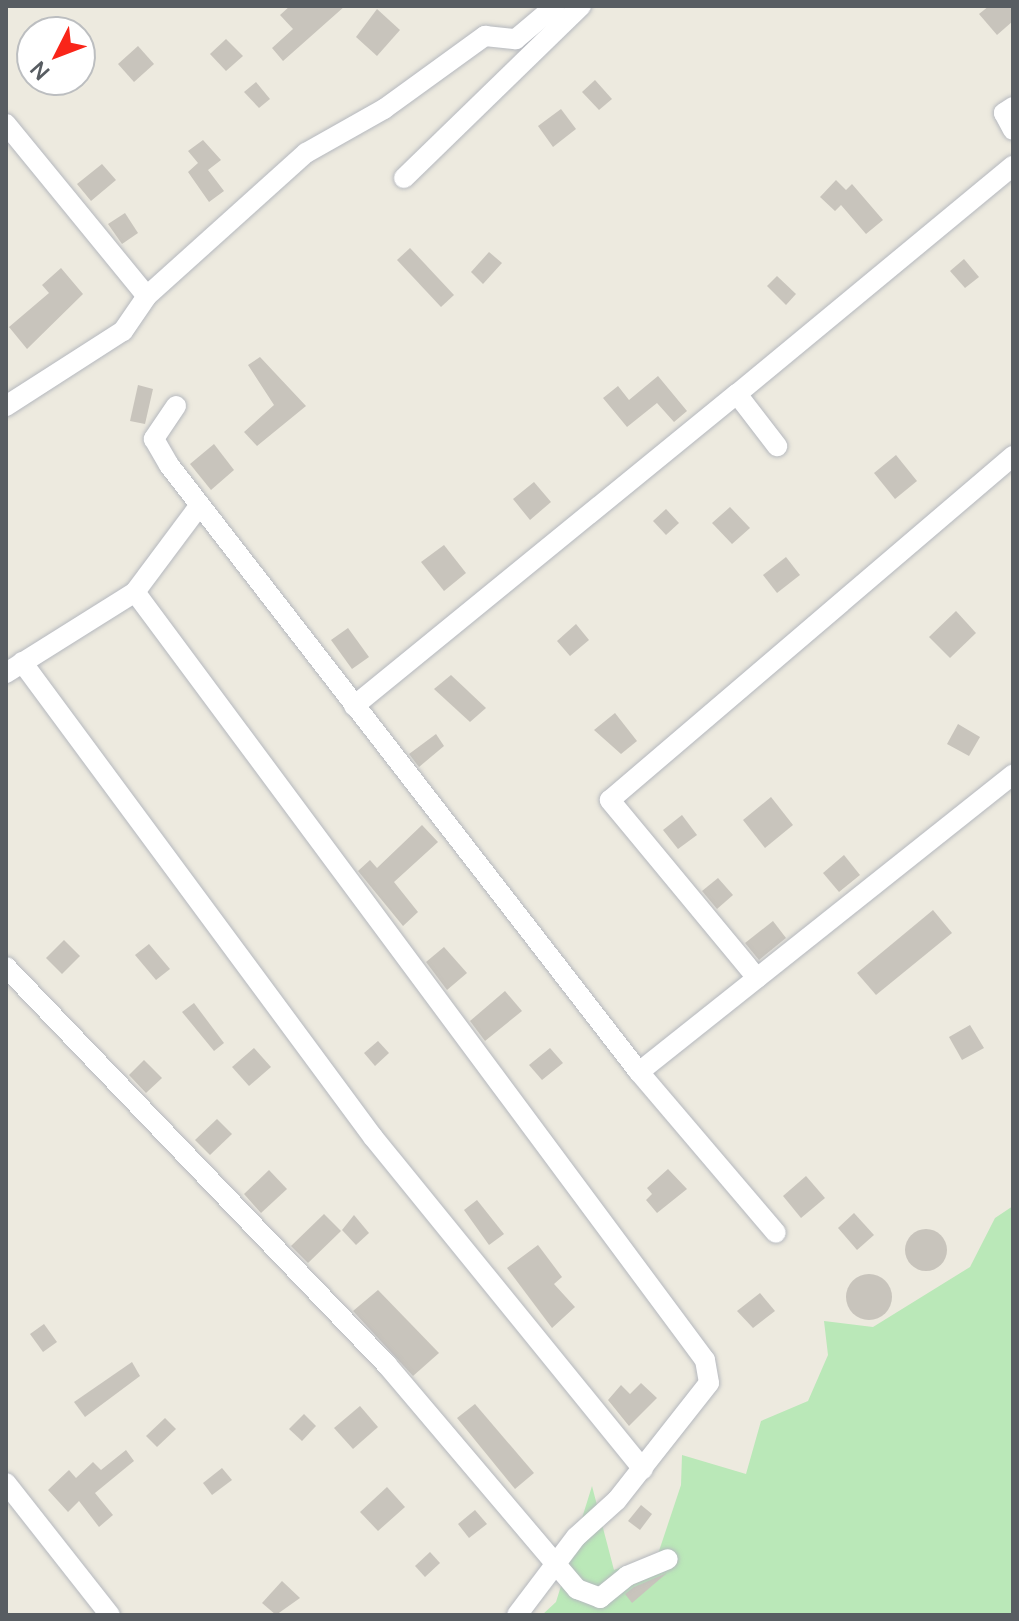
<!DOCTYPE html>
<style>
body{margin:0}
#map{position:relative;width:1019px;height:1621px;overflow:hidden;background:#edeadf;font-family:Manrope,sans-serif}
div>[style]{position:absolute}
.green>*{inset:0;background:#bae8b8}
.building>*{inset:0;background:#c8c4bc}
.round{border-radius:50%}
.roads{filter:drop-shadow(0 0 2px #b5b8be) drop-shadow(0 0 2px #b5b8be)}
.minor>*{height:20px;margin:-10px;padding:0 10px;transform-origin:10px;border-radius:10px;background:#fff}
span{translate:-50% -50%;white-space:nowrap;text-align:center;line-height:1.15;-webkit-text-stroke:6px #fff;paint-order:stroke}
.frame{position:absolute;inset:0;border:8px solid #585d62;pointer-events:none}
.north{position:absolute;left:16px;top:16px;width:80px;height:80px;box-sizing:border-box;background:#fff;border:2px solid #bcbec0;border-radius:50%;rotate:228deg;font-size:22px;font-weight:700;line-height:32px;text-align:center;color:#585d62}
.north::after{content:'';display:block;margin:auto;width:28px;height:36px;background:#f92519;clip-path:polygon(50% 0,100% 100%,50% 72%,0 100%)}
</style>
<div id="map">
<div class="green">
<i style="clip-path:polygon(1013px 1206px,1013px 1615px,542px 1615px,556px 1602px,592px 1486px,614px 1570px,658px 1554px,681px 1485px,682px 1455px,746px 1474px,761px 1421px,808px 1401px,828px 1355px,824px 1321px,873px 1327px,970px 1267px,995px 1218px)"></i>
</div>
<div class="building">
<i style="clip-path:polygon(290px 6px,345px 6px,283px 61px,272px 48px,293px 29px,280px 15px)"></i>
<i style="clip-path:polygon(989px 6px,1013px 6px,1013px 21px,997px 35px,979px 14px)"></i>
<i style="clip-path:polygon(377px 9px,400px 30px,377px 56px,356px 37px)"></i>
<i style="clip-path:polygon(226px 39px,243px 56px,226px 71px,210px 54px)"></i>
<i style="clip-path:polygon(138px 46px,154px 64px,134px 82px,118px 64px)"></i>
<i style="clip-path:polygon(595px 80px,612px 99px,599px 110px,582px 92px)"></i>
<i style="clip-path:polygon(256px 82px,270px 99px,259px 108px,244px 92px)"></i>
<i style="clip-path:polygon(561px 109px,576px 129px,553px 147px,538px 126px)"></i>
<i style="clip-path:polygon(203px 140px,221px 160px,208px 170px,224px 191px,209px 202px,188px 172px,198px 163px,188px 151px)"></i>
<i style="clip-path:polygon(102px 164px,116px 180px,91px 201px,77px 184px)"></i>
<i style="clip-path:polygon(836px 180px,846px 190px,852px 184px,883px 220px,866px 234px,841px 205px,835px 211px,820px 197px)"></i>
<i style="clip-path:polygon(125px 213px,138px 233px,122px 244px,108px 224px)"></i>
<i style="clip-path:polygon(410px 248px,454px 295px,441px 307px,397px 260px)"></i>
<i style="clip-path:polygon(489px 252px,502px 263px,483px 284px,471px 272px)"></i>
<i style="clip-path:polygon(964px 259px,979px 277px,965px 288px,950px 271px)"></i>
<i style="clip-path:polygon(61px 268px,83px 294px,27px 349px,9px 327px,49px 293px,42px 285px)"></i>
<i style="clip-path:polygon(777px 276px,796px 294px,786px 305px,767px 286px)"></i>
<i style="clip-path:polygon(260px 357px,306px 406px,257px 446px,244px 432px,274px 405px,248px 365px)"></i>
<i style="clip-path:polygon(658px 376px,687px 411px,674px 422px,657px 403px,627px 427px,603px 398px,618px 386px,629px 400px)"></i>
<i style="clip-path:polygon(138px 385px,153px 389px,145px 424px,130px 421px)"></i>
<i style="clip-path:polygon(214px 444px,234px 470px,211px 490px,190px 464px)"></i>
<i style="clip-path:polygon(896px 455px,917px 481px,895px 499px,874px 473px)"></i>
<i style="clip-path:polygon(534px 482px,551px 502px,530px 520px,513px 499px)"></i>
<i style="clip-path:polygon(730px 507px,750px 528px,732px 544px,712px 523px)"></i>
<i style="clip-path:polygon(666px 509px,679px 523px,666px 535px,653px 521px)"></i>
<i style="clip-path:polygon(444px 545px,466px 573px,444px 591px,421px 562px)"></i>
<i style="clip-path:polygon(786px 557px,800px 575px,777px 593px,763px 575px)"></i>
<i style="clip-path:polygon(956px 611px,976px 633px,950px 658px,929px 637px)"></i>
<i style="clip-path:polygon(576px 624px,589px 640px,570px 656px,557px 641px)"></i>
<i style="clip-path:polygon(348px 628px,369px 657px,352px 669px,331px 640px)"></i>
<i style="clip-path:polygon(451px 675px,486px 708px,470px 722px,434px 689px)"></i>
<i style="clip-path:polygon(615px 713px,637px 741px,621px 754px,594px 730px)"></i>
<i style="clip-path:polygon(958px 724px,980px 737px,969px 756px,947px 744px)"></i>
<i style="clip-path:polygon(436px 734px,444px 746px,419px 767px,409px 754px)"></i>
<i style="clip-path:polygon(771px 797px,793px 825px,765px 848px,743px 820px)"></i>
<i style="clip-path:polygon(682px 815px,697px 835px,678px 849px,663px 830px)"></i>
<i style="clip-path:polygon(422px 825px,438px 842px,394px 882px,418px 912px,403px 926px,358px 871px,370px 860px,377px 868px)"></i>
<i style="clip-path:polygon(844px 855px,860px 875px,839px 892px,823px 873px)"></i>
<i style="clip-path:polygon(718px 878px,733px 895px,717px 909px,702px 891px)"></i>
<i style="clip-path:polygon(933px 910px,952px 933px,876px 995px,857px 973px)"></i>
<i style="clip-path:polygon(773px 921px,786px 938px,759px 960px,745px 943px)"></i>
<i style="clip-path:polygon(64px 940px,80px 956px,62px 974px,46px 958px)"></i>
<i style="clip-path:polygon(149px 944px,170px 969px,156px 980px,135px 955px)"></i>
<i style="clip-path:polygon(444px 947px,467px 973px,447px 990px,426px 962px)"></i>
<i style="clip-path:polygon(505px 991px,522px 1011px,485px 1041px,470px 1021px)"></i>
<i style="clip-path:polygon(194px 1003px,224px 1043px,214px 1051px,182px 1012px)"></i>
<i style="clip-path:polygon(970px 1025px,984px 1048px,962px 1060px,949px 1037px)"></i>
<i style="clip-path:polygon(378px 1041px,389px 1053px,375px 1066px,364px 1053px)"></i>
<i style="clip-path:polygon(254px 1048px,271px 1067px,249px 1086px,232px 1067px)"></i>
<i style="clip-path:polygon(550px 1048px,563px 1063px,542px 1080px,529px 1065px)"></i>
<i style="clip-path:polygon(144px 1060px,162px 1078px,146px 1093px,129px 1075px)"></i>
<i style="clip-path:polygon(217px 1119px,232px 1134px,210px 1155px,195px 1140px)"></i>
<i style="clip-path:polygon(668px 1169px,687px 1189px,657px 1213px,646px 1200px,652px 1194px,647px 1188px)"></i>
<i style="clip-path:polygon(269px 1170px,287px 1189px,261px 1213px,244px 1194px)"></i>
<i style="clip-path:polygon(806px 1176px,825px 1198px,801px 1218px,783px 1196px)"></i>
<i style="clip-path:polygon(477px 1200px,504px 1234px,489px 1245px,464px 1210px)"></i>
<i style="clip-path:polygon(854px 1213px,874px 1235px,857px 1250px,838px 1228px)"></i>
<i style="clip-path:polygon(324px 1214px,341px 1231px,308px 1263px,291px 1246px)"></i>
<i style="clip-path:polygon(354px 1215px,369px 1233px,356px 1245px,342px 1230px)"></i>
<i class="round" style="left:905px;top:1229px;width:42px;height:42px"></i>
<i style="clip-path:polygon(538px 1245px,562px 1277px,554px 1284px,575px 1307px,552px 1328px,507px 1268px)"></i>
<i class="round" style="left:846px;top:1274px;width:46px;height:46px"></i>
<i style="clip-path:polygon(378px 1290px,439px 1353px,413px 1376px,353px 1311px)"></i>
<i style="clip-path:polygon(760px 1293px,775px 1311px,753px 1328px,737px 1311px)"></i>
<i style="clip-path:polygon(44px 1324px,57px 1342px,43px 1352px,30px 1334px)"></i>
<i style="clip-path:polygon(132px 1362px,140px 1376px,85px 1417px,74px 1402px)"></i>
<i style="clip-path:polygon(641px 1383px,657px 1398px,629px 1426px,608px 1400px,621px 1385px,630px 1394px)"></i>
<i style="clip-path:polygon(475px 1404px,534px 1473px,515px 1489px,457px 1418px)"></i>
<i style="clip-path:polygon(360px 1406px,378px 1427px,353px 1449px,334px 1428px)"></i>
<i style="clip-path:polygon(304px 1414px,316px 1426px,302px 1441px,289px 1429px)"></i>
<i style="clip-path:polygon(165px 1418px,176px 1429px,157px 1447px,146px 1436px)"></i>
<i style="clip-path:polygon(126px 1450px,134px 1461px,95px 1493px,113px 1515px,99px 1527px,79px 1501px,68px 1512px,48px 1490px,69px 1470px,76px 1478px,93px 1462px,101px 1470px)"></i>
<i style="clip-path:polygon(222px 1468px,232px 1480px,212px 1495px,203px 1483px)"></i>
<i style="clip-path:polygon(387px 1487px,405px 1507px,378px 1531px,360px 1512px)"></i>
<i style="clip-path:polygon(641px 1505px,652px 1514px,640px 1530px,628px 1521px)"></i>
<i style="clip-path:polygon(475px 1510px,487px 1524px,469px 1538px,458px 1524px)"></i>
<i style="clip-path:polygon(430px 1552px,440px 1563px,425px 1577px,415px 1566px)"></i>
<i style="clip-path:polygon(667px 1573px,632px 1603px,625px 1594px,634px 1587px)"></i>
<i style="clip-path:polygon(282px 1581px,300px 1598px,276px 1615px,262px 1603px)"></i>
</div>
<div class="roads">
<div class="minor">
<i style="left:1013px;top:107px;width:11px;rotate:146deg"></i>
<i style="left:1004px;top:113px;width:19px;rotate:62deg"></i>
<i style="left:6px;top:124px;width:222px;rotate:50.7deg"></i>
<i style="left:404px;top:178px;width:247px;rotate:-44.2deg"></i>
<i style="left:737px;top:394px;width:358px;rotate:-39.6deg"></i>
<i style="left:6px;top:406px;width:139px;rotate:-32.7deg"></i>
<i style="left:123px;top:331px;width:42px;rotate:-55.6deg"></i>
<i style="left:147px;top:296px;width:214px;rotate:-42deg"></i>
<i style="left:306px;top:153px;width:90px;rotate:-29.4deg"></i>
<i style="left:384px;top:109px;width:125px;rotate:-35.9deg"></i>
<i style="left:485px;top:36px;width:31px;rotate:6deg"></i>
<i style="left:516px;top:39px;width:51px;rotate:-40.2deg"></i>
<i style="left:176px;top:406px;width:40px;rotate:124deg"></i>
<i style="left:154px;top:439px;width:30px;rotate:60deg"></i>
<i style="left:169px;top:465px;width:768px;rotate:52.25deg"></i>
<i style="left:639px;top:1072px;width:211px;rotate:49.6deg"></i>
<i style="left:135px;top:592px;width:956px;rotate:53.42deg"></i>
<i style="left:705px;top:1360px;width:23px;rotate:80deg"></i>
<i style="left:709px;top:1383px;width:149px;rotate:128.2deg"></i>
<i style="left:617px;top:1500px;width:55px;rotate:137.9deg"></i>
<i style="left:576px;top:1537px;width:98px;rotate:127.1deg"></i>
<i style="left:22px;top:662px;width:591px;rotate:53.54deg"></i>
<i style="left:373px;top:1137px;width:428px;rotate:50.9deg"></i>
<i style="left:6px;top:673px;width:152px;rotate:-32.1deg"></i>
<i style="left:135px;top:592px;width:107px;rotate:-53.3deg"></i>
<i style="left:354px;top:706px;width:494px;rotate:-39.2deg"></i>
<i style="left:737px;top:394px;width:66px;rotate:52.4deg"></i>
<i style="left:6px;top:967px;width:551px;rotate:46.25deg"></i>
<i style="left:387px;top:1365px;width:294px;rotate:49.7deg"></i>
<i style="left:577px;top:1589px;width:25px;rotate:21deg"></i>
<i style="left:600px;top:1598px;width:35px;rotate:-39deg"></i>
<i style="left:627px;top:1576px;width:44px;rotate:-22.5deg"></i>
<i style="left:757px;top:978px;width:231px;rotate:-129.6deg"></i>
<i style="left:610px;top:800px;width:530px;rotate:-40.48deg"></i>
<i style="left:639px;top:1072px;width:478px;rotate:-38.5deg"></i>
<i style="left:6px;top:1483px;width:168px;rotate:51.8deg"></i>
</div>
</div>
<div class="frame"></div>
<div class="north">N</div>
</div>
